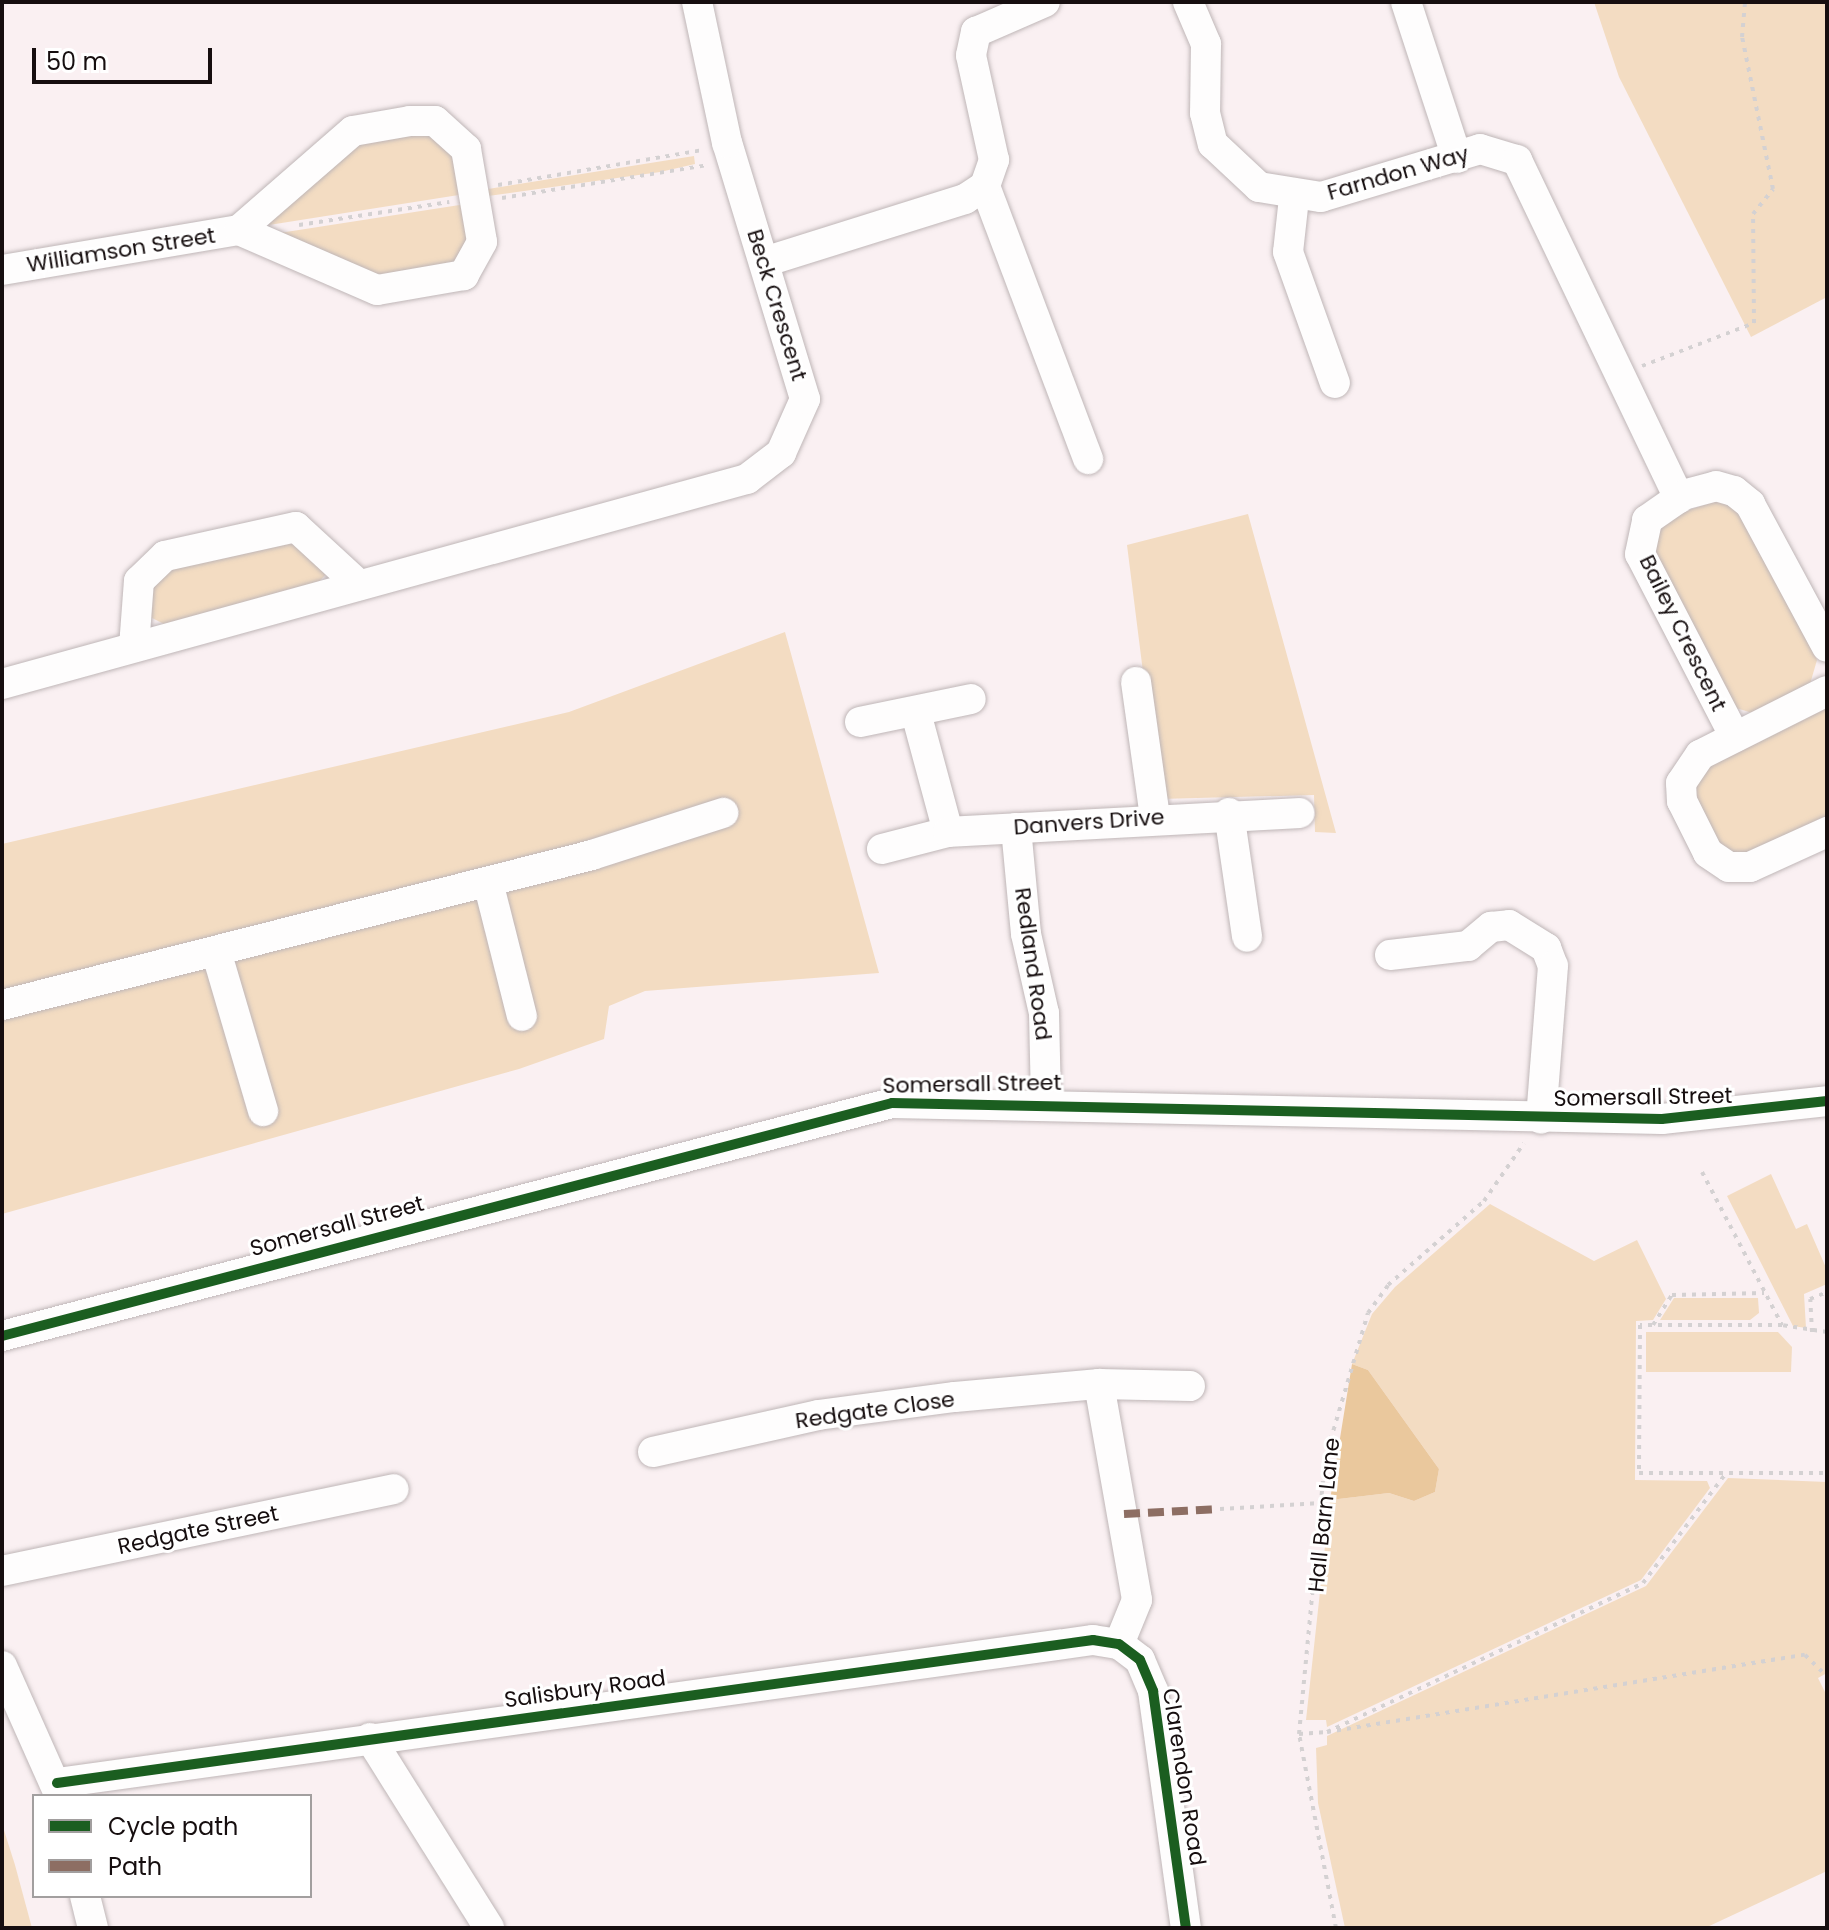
<!DOCTYPE html>
<style>
body{margin:0}
#map{position:relative;width:1829px;height:1930px;overflow:hidden;background:#faf0f2;font-family:Poppins,sans-serif}
div>[style]{position:absolute}
.green>*{inset:0;background:#f3dcc2}
.forest>*{inset:0;background:#eac89d}
.path>*{height:4px;margin-top:-2px;transform-origin:0;background:repeating-linear-gradient(90deg,#d4d1d2 0 4px,transparent 0 10px)}
.roads{filter:drop-shadow(0 0 2px #bfb6b7) drop-shadow(0 0 2px #bfb6b7)}
.minor>*{height:30px;margin:-15px;padding:0 15px;transform-origin:15px;border-radius:15px;background:#fefdfd}
.quiet>*{height:8px;margin-top:-4px;transform-origin:0;background:repeating-linear-gradient(90deg,#8d6e63 0 16px,transparent 0 24px)}
.cycleway>*{height:10px;margin:-5px;padding:0 5px;transform-origin:5px;border-radius:5px;background:#1b5e20}
span{translate:-50% -50%;white-space:nowrap;text-align:center;line-height:1.15;-webkit-text-stroke:6px #fff;paint-order:stroke}
.street-label{font-size:22px;color:#160e0f}
.frame{position:absolute;inset:0;border:4px solid #160e0f;pointer-events:none}
.legend{position:absolute;left:32px;top:1794px;width:280px;height:104px;box-sizing:border-box;background:#fff;border:2px solid #a29f9f;margin:0;padding:10px 14px;list-style:none;font-size:24px;color:#160e0f}
.legend li{display:flex;align-items:center;gap:16px;height:40px}
.legend b{width:40px;border:2px solid #a29f9f}
.scale{position:absolute;left:32px;top:48px;width:180px;height:36px;box-sizing:border-box;border:4px solid #160e0f;border-top:0;padding-left:10px;font-size:24px;line-height:28px;white-space:nowrap;color:#160e0f;-webkit-text-stroke:6px #fff;paint-order:stroke}
</style>
<div id="map">
<div class="green">
<i style="clip-path:polygon(1594px 2px,1827px 2px,1827px 297px,1751px 337px,1619px 77px)"></i>
<i style="clip-path:polygon(417px 131px,445px 136px,465px 194px,269px 225px,269px 216px,353px 143px)"></i>
<i style="clip-path:polygon(694px 156px,695px 164px,660px 172px,488px 196px,488px 189px)"></i>
<i style="clip-path:polygon(466px 204px,472px 236px,460px 266px,384px 281px,273px 234px)"></i>
<i style="clip-path:polygon(1725px 498px,1744px 513px,1817px 660px,1808px 691px,1759px 715px,1726px 705px,1650px 551px,1662px 519px)"></i>
<i style="clip-path:polygon(1248px 514px,1336px 833px,1315px 832px,1314px 795px,1159px 799px,1127px 545px)"></i>
<i style="clip-path:polygon(284px 534px,326px 574px,317px 584px,170px 627px,150px 617px,152px 588px,171px 567px)"></i>
<i style="clip-path:polygon(785px 632px,879px 973px,645px 991px,609px 1006px,604px 1039px,519px 1069px,2px 1214px,2px 844px,569px 712px)"></i>
<i style="clip-path:polygon(1827px 703px,1827px 819px,1746px 859px,1715px 846px,1691px 783px,1695px 771px)"></i>
<i style="clip-path:polygon(1771px 1174px,1796px 1229px,1807px 1224px,1827px 1270px,1827px 1284px,1804px 1294px,1806px 1328px,1793px 1326px,1727px 1196px)"></i>
<i style="clip-path:polygon(1490px 1204px,1594px 1261px,1637px 1240px,1666px 1299px,1653px 1320px,1636px 1321px,1635px 1480px,1707px 1481px,1710px 1488px,1641px 1580px,1327px 1727px,1326px 1720px,1306px 1720px,1330px 1500px,1389px 1493px,1414px 1501px,1435px 1492px,1439px 1469px,1368px 1370px,1352px 1364px,1372px 1314px,1395px 1287px)"></i>
<i style="clip-path:polygon(1674px 1298px,1758px 1298px,1759px 1313px,1750px 1320px,1660px 1320px)"></i>
<i style="clip-path:polygon(1646px 1332px,1778px 1332px,1792px 1347px,1791px 1372px,1646px 1372px)"></i>
<i style="clip-path:polygon(1728px 1478px,1827px 1482px,1827px 1673px,1818px 1678px,1827px 1696px,1827px 1871px,1705px 1928px,1345px 1928px,1318px 1803px,1316px 1748px,1327px 1745px,1327px 1736px,1646px 1586px)"></i>
<i style="clip-path:polygon(2px 1824px,15px 1865px,32px 1928px,2px 1928px)"></i>
</div>
<div class="forest">
<i style="clip-path:polygon(1352px 1364px,1368px 1370px,1439px 1469px,1435px 1492px,1414px 1501px,1389px 1493px,1330px 1500px)"></i>
</div>
<div class="path">
<i style="left:498px;top:185px;width:207px;rotate:-9.7deg"></i>
<i style="left:502px;top:198px;width:208px;rotate:-9.1deg"></i>
<i style="left:299px;top:225px;width:152px;rotate:-8.7deg"></i>
<i style="left:1642px;top:366px;width:120px;rotate:-21deg"></i>
<i style="left:1754px;top:323px;width:109px;rotate:-90.5deg"></i>
<i style="left:1753px;top:214px;width:32px;rotate:-51deg"></i>
<i style="left:1773px;top:189px;width:155px;rotate:-101.5deg"></i>
<i style="left:1742px;top:37px;width:35px;rotate:-85deg"></i>
<i style="left:1702px;top:1172px;width:173px;rotate:62.4deg"></i>
<i style="left:1653px;top:1325px;width:36px;rotate:-58deg"></i>
<i style="left:1672px;top:1295px;width:92px;rotate:-1.2deg"></i>
<i style="left:1812px;top:1332px;width:33px;rotate:-93deg"></i>
<i style="left:1810px;top:1299px;width:18px;rotate:-22deg"></i>
<i style="left:1827px;top:1332px;width:46px;rotate:-171.2deg"></i>
<i style="left:1782px;top:1325px;width:142px;rotate:180deg"></i>
<i style="left:1640px;top:1325px;width:148px;rotate:90.4deg"></i>
<i style="left:1639px;top:1473px;width:188px"></i>
<i style="left:1220px;top:1509px;width:101px;rotate:-3.4deg"></i>
<i style="left:1327px;top:1732px;width:484px;rotate:-9.2deg"></i>
<i style="left:1805px;top:1655px;width:30px;rotate:44deg"></i>
<i style="left:1299px;top:1734px;width:28px;rotate:-4deg"></i>
<i style="left:1327px;top:1732px;width:349px;rotate:-25.2deg"></i>
<i style="left:1643px;top:1583px;width:139px;rotate:-52.9deg"></i>
<i style="left:1336px;top:1928px;width:197px;rotate:-100.8deg"></i>
<i style="left:1299px;top:1734px;width:276px;rotate:-84.6deg"></i>
<i style="left:1325px;top:1459px;width:152px;rotate:-73.6deg"></i>
<i style="left:1368px;top:1313px;width:34px;rotate:-54deg"></i>
<i style="left:1388px;top:1285px;width:128px;rotate:-41.2deg"></i>
<i style="left:1484px;top:1201px;width:70px;rotate:-55.4deg"></i>
</div>
<div class="roads">
<div class="minor">
<i style="left:1188px;top:2px;width:46px;rotate:66.8deg"></i>
<i style="left:1206px;top:44px;width:69px;rotate:90.8deg"></i>
<i style="left:1205px;top:113px;width:32px;rotate:76deg"></i>
<i style="left:1213px;top:144px;width:63px;rotate:43.1deg"></i>
<i style="left:1259px;top:187px;width:63px;rotate:9.2deg"></i>
<i style="left:1321px;top:197px;width:166px;rotate:-16.8deg"></i>
<i style="left:1480px;top:149px;width:39px;rotate:17deg"></i>
<i style="left:1517px;top:160px;width:375px;rotate:64.4deg"></i>
<i style="left:1406px;top:2px;width:164px;rotate:71.9deg"></i>
<i style="left:985px;top:186px;width:292px;rotate:69.3deg"></i>
<i style="left:1294px;top:198px;width:54px;rotate:96.3deg"></i>
<i style="left:1288px;top:252px;width:139px;rotate:70.3deg"></i>
<i style="left:764px;top:262px;width:211px;rotate:-17.4deg"></i>
<i style="left:965px;top:199px;width:24px;rotate:-33deg"></i>
<i style="left:985px;top:186px;width:28px;rotate:-71deg"></i>
<i style="left:994px;top:160px;width:107px;rotate:-102.4deg"></i>
<i style="left:971px;top:55px;width:24px;rotate:-78deg"></i>
<i style="left:976px;top:32px;width:75px;rotate:-23.5deg"></i>
<i style="left:2px;top:270px;width:240px;rotate:-9.6deg"></i>
<i style="left:239px;top:230px;width:151px;rotate:-41deg"></i>
<i style="left:353px;top:131px;width:58px;rotate:-10deg"></i>
<i style="left:410px;top:121px;width:25px"></i>
<i style="left:435px;top:121px;width:42px;rotate:42.1deg"></i>
<i style="left:466px;top:149px;width:94px;rotate:80.2deg"></i>
<i style="left:482px;top:242px;width:38px;rotate:119deg"></i>
<i style="left:464px;top:275px;width:88px;rotate:170.2deg"></i>
<i style="left:377px;top:290px;width:150px;rotate:-156.5deg"></i>
<i style="left:134px;top:647px;width:66px;rotate:-85.7deg"></i>
<i style="left:139px;top:581px;width:36px;rotate:-44deg"></i>
<i style="left:165px;top:556px;width:134px;rotate:-12.5deg"></i>
<i style="left:296px;top:527px;width:86px;rotate:42.6deg"></i>
<i style="left:1136px;top:682px;width:137px;rotate:82deg"></i>
<i style="left:2px;top:684px;width:773px;rotate:-15.39deg"></i>
<i style="left:747px;top:479px;width:43px;rotate:-37.4deg"></i>
<i style="left:781px;top:453px;width:59px;rotate:-66deg"></i>
<i style="left:805px;top:399px;width:268px;rotate:-106.9deg"></i>
<i style="left:727px;top:143px;width:144px;rotate:-102deg"></i>
<i style="left:1827px;top:691px;width:142px;rotate:153.3deg"></i>
<i style="left:1700px;top:755px;width:34px;rotate:124deg"></i>
<i style="left:1681px;top:783px;width:18px;rotate:87deg"></i>
<i style="left:1682px;top:801px;width:58px;rotate:63.4deg"></i>
<i style="left:1708px;top:853px;width:25px;rotate:34deg"></i>
<i style="left:1729px;top:867px;width:21px"></i>
<i style="left:1750px;top:867px;width:85px;rotate:-24.4deg"></i>
<i style="left:916px;top:713px;width:123px;rotate:74.9deg"></i>
<i style="left:860px;top:722px;width:113px;rotate:-11.7deg"></i>
<i style="left:1735px;top:737px;width:206px;rotate:-117.4deg"></i>
<i style="left:1640px;top:554px;width:35px;rotate:-78deg"></i>
<i style="left:1647px;top:520px;width:44px;rotate:-34.8deg"></i>
<i style="left:1683px;top:495px;width:34px;rotate:-15deg"></i>
<i style="left:1716px;top:486px;width:19px;rotate:16deg"></i>
<i style="left:1734px;top:491px;width:21px;rotate:39deg"></i>
<i style="left:1750px;top:504px;width:162px;rotate:61.7deg"></i>
<i style="left:1229px;top:813px;width:125px;rotate:81.7deg"></i>
<i style="left:1016px;top:828px;width:106px;rotate:84.6deg"></i>
<i style="left:1026px;top:934px;width:81px;rotate:77.2deg"></i>
<i style="left:1044px;top:1013px;width:88px;rotate:88.7deg"></i>
<i style="left:882px;top:849px;width:68px;rotate:-14.4deg"></i>
<i style="left:948px;top:832px;width:352px;rotate:-3.1deg"></i>
<i style="left:488px;top:882px;width:138px;rotate:75.8deg"></i>
<i style="left:216px;top:951px;width:167px;rotate:73.6deg"></i>
<i style="left:1390px;top:955px;width:79px;rotate:-6.6deg"></i>
<i style="left:1468px;top:946px;width:30px;rotate:-40deg"></i>
<i style="left:1491px;top:927px;width:18px;rotate:-6deg"></i>
<i style="left:1509px;top:925px;width:44px;rotate:31.9deg"></i>
<i style="left:1546px;top:948px;width:19px;rotate:69deg"></i>
<i style="left:1553px;top:966px;width:153px;rotate:94.5deg"></i>
<i style="left:2px;top:1005px;width:609px;rotate:-14.26deg"></i>
<i style="left:592px;top:855px;width:138px;rotate:-17.8deg"></i>
<i style="left:2px;top:1336px;width:920px;rotate:-14.67deg"></i>
<i style="left:892px;top:1103px;width:770px;rotate:1.19deg"></i>
<i style="left:1662px;top:1119px;width:166px;rotate:-6.2deg"></i>
<i style="left:1099px;top:1384px;width:219px;rotate:80deg"></i>
<i style="left:1137px;top:1600px;width:48px;rotate:112.2deg"></i>
<i style="left:653px;top:1452px;width:169px;rotate:-12.6deg"></i>
<i style="left:818px;top:1415px;width:138px;rotate:-7.5deg"></i>
<i style="left:955px;top:1397px;width:145px;rotate:-5.2deg"></i>
<i style="left:1099px;top:1384px;width:91px;rotate:1.3deg"></i>
<i style="left:2px;top:1571px;width:400px;rotate:-11.8deg"></i>
<i style="left:2px;top:1666px;width:142px;rotate:66deg"></i>
<i style="left:370px;top:1738px;width:224px;rotate:57.9deg"></i>
<i style="left:57px;top:1783px;width:1046px;rotate:-7.86deg"></i>
<i style="left:1093px;top:1640px;width:26px;rotate:9deg"></i>
<i style="left:1119px;top:1644px;width:26px;rotate:37deg"></i>
<i style="left:1140px;top:1660px;width:34px;rotate:67deg"></i>
<i style="left:1153px;top:1691px;width:239px;rotate:82.1deg"></i>
<i style="left:85px;top:1896px;width:33px;rotate:76deg"></i>
</div>
</div>
<div class="quiet">
<i style="left:1124px;top:1514px;width:96px;rotate:-3deg"></i>
</div>
<div class="cycleway">
<i style="left:2px;top:1336px;width:920px;rotate:-14.67deg"></i>
<i style="left:892px;top:1103px;width:770px;rotate:1.19deg"></i>
<i style="left:1662px;top:1119px;width:166px;rotate:-6.2deg"></i>
<i style="left:57px;top:1783px;width:1046px;rotate:-7.86deg"></i>
<i style="left:1093px;top:1640px;width:26px;rotate:9deg"></i>
<i style="left:1119px;top:1644px;width:26px;rotate:37deg"></i>
<i style="left:1140px;top:1660px;width:34px;rotate:67deg"></i>
<i style="left:1153px;top:1691px;width:239px;rotate:82.1deg"></i>
</div>
<div class="street-label">
<span style="left:1398px;top:173px;rotate:-16deg">Farndon Way</span>
<span style="left:121px;top:250px;rotate:-9deg">Williamson Street</span>
<span style="left:777px;top:305px;rotate:73deg">Beck Crescent</span>
<span style="left:1683px;top:633px;rotate:64deg">Bailey Crescent</span>
<span style="left:1089px;top:822px;rotate:-4deg">Danvers Drive</span>
<span style="left:1033px;top:964px;rotate:82deg">Redland Road</span>
<span style="left:972px;top:1084px;rotate:-1deg">Somersall Street</span>
<span style="left:1643px;top:1097px;rotate:-1deg">Somersall Street</span>
<span style="left:337px;top:1226px;rotate:-15deg">Somersall Street</span>
<span style="left:875px;top:1410px;rotate:-8deg">Redgate Close</span>
<span style="left:1324px;top:1515px;rotate:-84deg">Hall Barn Lane</span>
<span style="left:198px;top:1530px;rotate:-12deg">Redgate Street</span>
<span style="left:585px;top:1689px;rotate:-8deg">Salisbury Road</span>
<span style="left:1184px;top:1777px;rotate:81deg">Clarendon Road</span>
</div>
<div class="frame"></div>
<ul class="legend">
<li><b style="height:10px;background:#1b5e20"></b>Cycle path</li>
<li><b style="height:10px;background:#8d6e63"></b>Path</li>
</ul>
<div class="scale">50 m</div>
</div>
